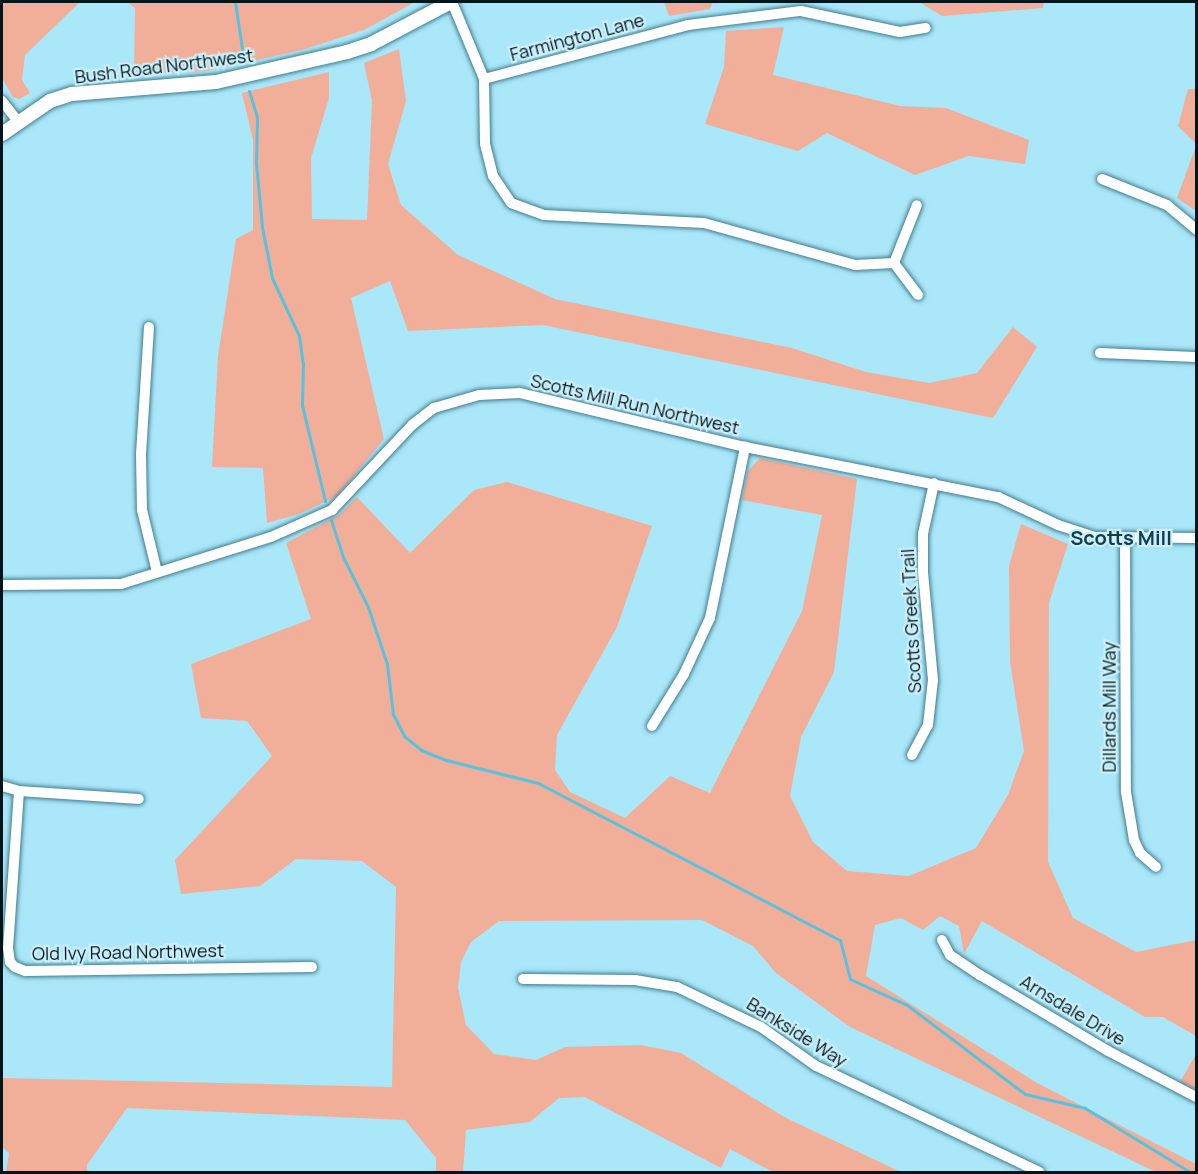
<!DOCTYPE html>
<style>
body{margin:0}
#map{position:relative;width:1198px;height:1174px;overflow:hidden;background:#aae7f9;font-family:Manrope,sans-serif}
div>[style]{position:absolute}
.green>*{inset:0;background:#f1af9a}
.stream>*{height:3px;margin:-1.5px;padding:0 1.5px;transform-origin:1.5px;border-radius:1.5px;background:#57c2df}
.roads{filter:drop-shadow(0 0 2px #417d8d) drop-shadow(0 0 2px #417d8d)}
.minor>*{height:10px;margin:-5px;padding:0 5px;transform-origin:5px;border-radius:5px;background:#fff}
.tertiary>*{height:14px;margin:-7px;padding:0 7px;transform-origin:7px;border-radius:7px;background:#fff}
span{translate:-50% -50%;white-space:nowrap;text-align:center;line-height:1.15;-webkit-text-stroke:4.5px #ccf0fb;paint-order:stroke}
.street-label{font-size:18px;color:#00161c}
.neighbourhood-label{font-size:20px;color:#103f4b;font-weight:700}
.frame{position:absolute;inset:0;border:3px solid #00161c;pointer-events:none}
</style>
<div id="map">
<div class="green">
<i style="clip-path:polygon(2px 2px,80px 2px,25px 55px,22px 80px,30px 93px,19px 99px,13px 97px,2px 78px)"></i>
<i style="clip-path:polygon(127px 2px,415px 2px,364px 30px,302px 50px,206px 71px,134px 74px,135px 8px)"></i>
<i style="clip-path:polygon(664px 2px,713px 2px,710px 9px,669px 16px)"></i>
<i style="clip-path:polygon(919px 2px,1044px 2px,1043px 8px,942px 16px)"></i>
<i style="clip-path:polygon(784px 27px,773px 75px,900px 106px,946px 108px,1029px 140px,1025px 164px,969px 156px,915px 175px,827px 133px,798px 151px,705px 124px,724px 67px,726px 31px)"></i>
<i style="clip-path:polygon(399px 49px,406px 101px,388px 164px,401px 205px,458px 255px,555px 299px,792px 348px,866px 372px,929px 383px,977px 373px,1013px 327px,1037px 347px,993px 418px,543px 325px,408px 331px,390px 281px,351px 298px,384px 439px,337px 496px,299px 514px,267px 523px,263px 468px,212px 467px,218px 356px,236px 239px,253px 230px,253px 140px,242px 93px,329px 72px,329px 98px,311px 158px,312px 219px,367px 220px,372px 101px,364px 63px)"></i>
<i style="clip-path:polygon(1188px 89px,1196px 89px,1196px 144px,1178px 126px)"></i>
<i style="clip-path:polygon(1196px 146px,1196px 211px,1177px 198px)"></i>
<i style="clip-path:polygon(760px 458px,857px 479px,834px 672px,801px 737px,790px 796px,813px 842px,847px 871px,909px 876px,976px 848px,1008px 795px,1024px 751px,1010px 662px,1009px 566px,1021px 524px,1068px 544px,1049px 603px,1048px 862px,1073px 918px,1136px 952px,1196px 940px,1196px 1036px,1163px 1017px,1145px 1017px,982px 921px,964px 954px,959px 926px,940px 916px,923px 930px,901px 918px,875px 925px,866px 976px,1037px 1083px,1196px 1164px,1196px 1172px,1156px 1172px,850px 1027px,776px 973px,753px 946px,702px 920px,499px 921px,471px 942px,461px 962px,458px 988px,466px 1025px,494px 1054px,536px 1060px,565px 1047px,641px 1045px,681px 1053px,786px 1118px,901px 1172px,773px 1172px,730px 1149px,721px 1168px,585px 1097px,559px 1098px,530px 1122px,466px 1130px,463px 1172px,436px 1172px,436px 1158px,405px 1120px,127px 1108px,87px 1165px,87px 1172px,6px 1172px,9px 1153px,2px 1147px,2px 1078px,392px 1087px,396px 887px,362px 861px,296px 859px,260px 886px,181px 894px,175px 860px,272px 756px,247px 721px,201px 718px,191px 664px,311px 619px,286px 543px,339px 515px,357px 497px,410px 553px,474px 490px,507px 482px,652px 526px,617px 627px,557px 735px,555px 770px,570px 792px,625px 818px,670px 776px,710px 793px,802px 611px,822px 515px,742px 500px,748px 471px)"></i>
<i style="clip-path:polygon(1196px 1054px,1196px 1090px,1180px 1082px)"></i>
</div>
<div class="stream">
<i style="left:235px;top:2px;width:54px;rotate:81.4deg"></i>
<i style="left:249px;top:91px;width:27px;rotate:73deg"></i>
<i style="left:257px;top:117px;width:46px;rotate:91.2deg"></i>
<i style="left:256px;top:163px;width:64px;rotate:84.6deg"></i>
<i style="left:262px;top:227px;width:52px;rotate:78.9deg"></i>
<i style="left:272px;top:278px;width:64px;rotate:65deg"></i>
<i style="left:299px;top:336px;width:27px;rotate:82deg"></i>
<i style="left:303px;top:363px;width:42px;rotate:91.4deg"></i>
<i style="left:302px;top:405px;width:99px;rotate:76.5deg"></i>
<i style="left:331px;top:520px;width:39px;rotate:72deg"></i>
<i style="left:343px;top:557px;width:56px;rotate:63.4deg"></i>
<i style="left:368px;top:607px;width:60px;rotate:71.6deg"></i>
<i style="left:387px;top:664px;width:50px;rotate:83.2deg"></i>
<i style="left:393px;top:714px;width:25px;rotate:63deg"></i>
<i style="left:404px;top:736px;width:22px;rotate:39deg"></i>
<i style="left:421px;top:750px;width:27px;rotate:22deg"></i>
<i style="left:446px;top:760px;width:95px;rotate:14deg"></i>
<i style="left:538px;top:783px;width:340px;rotate:27.5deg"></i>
<i style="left:840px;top:940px;width:40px;rotate:75.6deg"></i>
<i style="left:850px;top:979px;width:63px;rotate:24.5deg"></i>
<i style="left:907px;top:1005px;width:148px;rotate:37deg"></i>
<i style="left:1025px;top:1094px;width:62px;rotate:13.1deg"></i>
<i style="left:1085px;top:1108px;width:123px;rotate:31.4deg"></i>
</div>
<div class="roads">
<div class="minor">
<i style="left:452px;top:2px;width:83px;rotate:67.4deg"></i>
<i style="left:484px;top:79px;width:65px;rotate:89.1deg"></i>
<i style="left:485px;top:144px;width:33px;rotate:76deg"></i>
<i style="left:493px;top:176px;width:32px;rotate:56deg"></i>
<i style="left:511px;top:203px;width:35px;rotate:20deg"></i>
<i style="left:544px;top:215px;width:160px;rotate:2.9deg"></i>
<i style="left:704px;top:223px;width:157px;rotate:15.5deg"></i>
<i style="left:855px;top:265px;width:39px;rotate:-3deg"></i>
<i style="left:894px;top:263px;width:62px;rotate:-68.4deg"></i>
<i style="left:484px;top:79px;width:211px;rotate:-14.8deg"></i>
<i style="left:688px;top:25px;width:114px;rotate:-7.1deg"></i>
<i style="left:801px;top:11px;width:101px;rotate:12deg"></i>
<i style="left:900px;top:32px;width:26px;rotate:-9deg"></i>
<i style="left:2px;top:101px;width:24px;rotate:52deg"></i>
<i style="left:1102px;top:179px;width:70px;rotate:21.8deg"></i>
<i style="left:1167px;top:205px;width:38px;rotate:40deg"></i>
<i style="left:894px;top:263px;width:40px;rotate:53deg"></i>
<i style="left:149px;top:327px;width:127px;rotate:93.6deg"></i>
<i style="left:141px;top:454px;width:56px;rotate:89deg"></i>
<i style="left:142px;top:510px;width:64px;rotate:76.4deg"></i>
<i style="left:1100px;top:353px;width:96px;rotate:2.4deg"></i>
<i style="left:1125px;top:537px;width:255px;rotate:89.8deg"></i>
<i style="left:1126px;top:792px;width:49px;rotate:80.5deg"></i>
<i style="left:1134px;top:840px;width:14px;rotate:65deg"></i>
<i style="left:1140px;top:853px;width:21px;rotate:41deg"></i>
<i style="left:2px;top:585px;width:119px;rotate:-0.5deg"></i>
<i style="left:121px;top:584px;width:157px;rotate:-17.4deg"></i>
<i style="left:271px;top:537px;width:67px;rotate:-23.9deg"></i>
<i style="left:332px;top:510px;width:117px;rotate:-46.7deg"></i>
<i style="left:412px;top:425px;width:28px;rotate:-38deg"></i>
<i style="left:434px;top:408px;width:47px;rotate:-16.1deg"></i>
<i style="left:479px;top:395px;width:41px;rotate:-2.8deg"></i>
<i style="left:520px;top:393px;width:231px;rotate:13.5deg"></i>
<i style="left:745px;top:447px;width:258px;rotate:11.2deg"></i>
<i style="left:998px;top:497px;width:66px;rotate:25deg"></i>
<i style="left:1058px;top:525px;width:38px;rotate:18deg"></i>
<i style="left:1094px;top:537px;width:102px;rotate:0.6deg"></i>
<i style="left:652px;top:726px;width:61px;rotate:-58.4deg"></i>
<i style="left:684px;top:674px;width:62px;rotate:-65.1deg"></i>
<i style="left:710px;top:618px;width:175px;rotate:-78.4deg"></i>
<i style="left:912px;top:755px;width:34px;rotate:-62deg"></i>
<i style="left:928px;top:725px;width:45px;rotate:-83.7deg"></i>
<i style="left:933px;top:680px;width:107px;rotate:-95.3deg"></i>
<i style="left:923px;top:573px;width:39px;rotate:-90deg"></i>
<i style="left:923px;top:534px;width:52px;rotate:-77.8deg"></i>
<i style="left:2px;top:786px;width:18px;rotate:16deg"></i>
<i style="left:19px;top:791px;width:120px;rotate:3.8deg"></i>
<i style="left:19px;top:791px;width:157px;rotate:94deg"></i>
<i style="left:8px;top:948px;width:14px;rotate:82deg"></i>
<i style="left:10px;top:962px;width:7px;rotate:45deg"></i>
<i style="left:15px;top:967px;width:11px;rotate:22deg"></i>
<i style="left:25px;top:971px;width:287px;rotate:-0.8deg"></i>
<i style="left:942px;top:940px;width:17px;rotate:62deg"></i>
<i style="left:950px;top:955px;width:36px;rotate:34deg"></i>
<i style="left:980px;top:975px;width:149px;rotate:30.7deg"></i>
<i style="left:1108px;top:1051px;width:99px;rotate:27.6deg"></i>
<i style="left:523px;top:979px;width:112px;rotate:0.5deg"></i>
<i style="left:635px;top:980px;width:43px;rotate:9.5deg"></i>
<i style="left:677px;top:987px;width:93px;rotate:25.5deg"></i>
<i style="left:761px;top:1027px;width:67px;rotate:35.3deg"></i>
<i style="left:816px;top:1066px;width:247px;rotate:25.4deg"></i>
</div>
<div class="tertiary">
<i style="left:2px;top:134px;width:58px;rotate:-34.5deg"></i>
<i style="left:50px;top:101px;width:23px;rotate:-18deg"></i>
<i style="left:72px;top:94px;width:144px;rotate:-4.8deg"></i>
<i style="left:216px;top:82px;width:134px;rotate:-12.9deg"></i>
<i style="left:347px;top:52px;width:25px;rotate:-18deg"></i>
<i style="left:371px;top:44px;width:90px;rotate:-27.7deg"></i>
</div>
</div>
<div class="street-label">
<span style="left:577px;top:37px;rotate:-15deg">Farmington Lane</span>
<span style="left:164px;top:66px;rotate:-7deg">Bush Road Northwest</span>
<span style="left:635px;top:404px;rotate:13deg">Scotts Mill Run Northwest</span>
<span style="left:911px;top:621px;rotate:-93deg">Scotts Greek Trail</span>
<span style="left:1109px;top:707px;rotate:-90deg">Dillards Mill Way</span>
<span style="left:128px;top:952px;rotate:-1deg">Old Ivy Road Northwest</span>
<span style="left:1073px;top:1010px;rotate:31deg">Arnsdale Drive</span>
<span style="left:797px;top:1032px;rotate:32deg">Bankside Way</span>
</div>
<div class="neighbourhood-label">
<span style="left:1121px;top:537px">Scotts Mill</span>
</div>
<div class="frame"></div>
</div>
